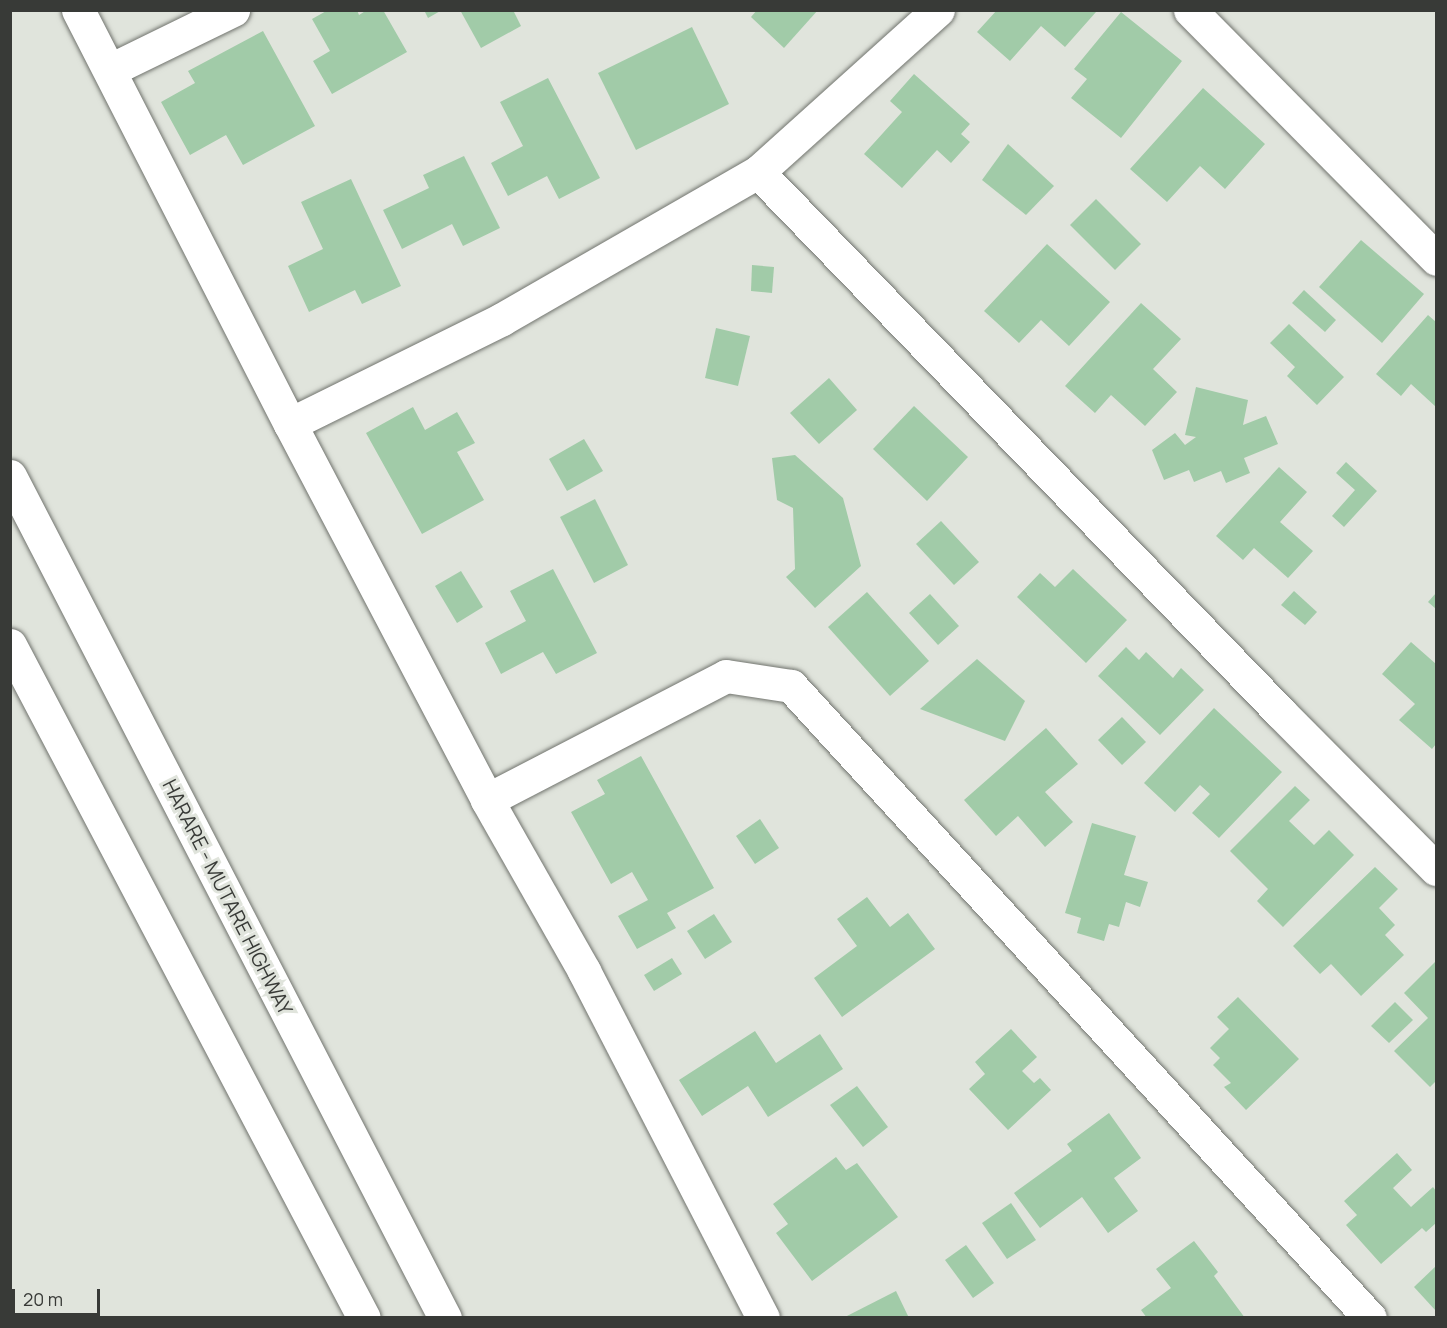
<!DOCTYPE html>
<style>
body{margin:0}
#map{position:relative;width:1447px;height:1328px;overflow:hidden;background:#e0e4dc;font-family:Manrope,sans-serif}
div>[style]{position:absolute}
.building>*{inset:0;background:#a1cba8}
.roads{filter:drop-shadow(0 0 2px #71746e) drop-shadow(0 0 2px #71746e)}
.minor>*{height:33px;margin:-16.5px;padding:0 16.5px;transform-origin:16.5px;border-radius:16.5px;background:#fff}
.highway>*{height:33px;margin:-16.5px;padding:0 16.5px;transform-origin:16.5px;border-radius:16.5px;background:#fff}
span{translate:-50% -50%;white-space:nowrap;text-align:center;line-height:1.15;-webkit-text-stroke:6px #e0e4dc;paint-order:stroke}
.street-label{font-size:20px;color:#383a37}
.frame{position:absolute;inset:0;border:12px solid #383a37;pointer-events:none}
.scale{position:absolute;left:12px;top:1289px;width:88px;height:27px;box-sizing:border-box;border:3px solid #383a37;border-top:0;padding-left:8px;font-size:18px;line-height:21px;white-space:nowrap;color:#383a37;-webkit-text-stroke:4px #e0e4dc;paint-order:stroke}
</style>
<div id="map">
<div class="building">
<i style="clip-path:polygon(328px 10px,357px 10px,359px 15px,367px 10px,383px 10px,407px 52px,332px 94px,313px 61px,330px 51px,312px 19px)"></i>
<i style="clip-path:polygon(424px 10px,442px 10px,428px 18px)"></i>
<i style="clip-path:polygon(460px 10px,513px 10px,521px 26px,481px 48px)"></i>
<i style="clip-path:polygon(757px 10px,818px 10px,784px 48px,751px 17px)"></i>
<i style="clip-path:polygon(997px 10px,1094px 10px,1096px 12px,1065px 47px,1041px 26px,1010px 61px,977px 32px)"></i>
<i style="clip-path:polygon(1121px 12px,1182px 61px,1121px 138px,1071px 98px,1087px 79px,1074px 69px)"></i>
<i style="clip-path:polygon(692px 27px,729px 104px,636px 150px,598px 73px)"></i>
<i style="clip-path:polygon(263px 31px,315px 126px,243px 165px,226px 135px,190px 155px,161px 102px,195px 83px,188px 71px)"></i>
<i style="clip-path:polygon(914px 74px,970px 124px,961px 134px,970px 142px,951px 163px,937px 150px,902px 188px,864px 154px,902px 112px,890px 101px)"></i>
<i style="clip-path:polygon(548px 78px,600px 178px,559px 199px,547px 176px,508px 196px,491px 163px,523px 146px,500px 102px)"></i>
<i style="clip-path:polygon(1203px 88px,1265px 144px,1225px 189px,1200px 166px,1167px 202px,1130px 169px)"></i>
<i style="clip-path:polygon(1008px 144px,1054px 186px,1026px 215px,982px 180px)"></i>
<i style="clip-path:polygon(464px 156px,500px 228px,463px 246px,452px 224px,402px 249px,383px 210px,429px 188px,423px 175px)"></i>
<i style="clip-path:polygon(351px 179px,401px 286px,362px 304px,355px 290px,309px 312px,288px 266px,323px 249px,301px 202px)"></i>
<i style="clip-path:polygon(1096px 199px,1141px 244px,1115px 270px,1070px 225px)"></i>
<i style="clip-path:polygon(1361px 240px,1424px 294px,1382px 343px,1319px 287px)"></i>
<i style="clip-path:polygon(1047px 244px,1110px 302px,1069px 346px,1041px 320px,1019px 343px,984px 311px)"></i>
<i style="clip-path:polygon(752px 265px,774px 267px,772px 293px,751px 291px)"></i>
<i style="clip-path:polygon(1304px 290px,1336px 320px,1325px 332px,1292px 303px)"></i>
<i style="clip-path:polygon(1141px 303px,1181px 339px,1153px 369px,1177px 392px,1145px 426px,1111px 395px,1095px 413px,1065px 386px)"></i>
<i style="clip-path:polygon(1428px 315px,1436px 322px,1436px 407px,1411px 384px,1401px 396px,1376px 374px)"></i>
<i style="clip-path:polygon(1289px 324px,1344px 377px,1317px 405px,1287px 376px,1295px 367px,1270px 343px)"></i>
<i style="clip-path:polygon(716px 328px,750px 336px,738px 386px,705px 378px)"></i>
<i style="clip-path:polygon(829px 378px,857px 410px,819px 444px,790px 413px)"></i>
<i style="clip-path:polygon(1196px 387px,1248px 400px,1243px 425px,1266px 416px,1278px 444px,1244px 458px,1250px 473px,1226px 483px,1221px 471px,1194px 482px,1189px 470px,1164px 480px,1152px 450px,1175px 433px,1185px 445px,1196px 437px,1185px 435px)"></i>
<i style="clip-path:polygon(914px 406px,968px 457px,927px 501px,873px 449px)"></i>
<i style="clip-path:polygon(413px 407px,425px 430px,457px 412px,475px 443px,457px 452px,484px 500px,422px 534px,366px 433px)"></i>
<i style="clip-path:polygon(584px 439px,603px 471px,567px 491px,549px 459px)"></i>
<i style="clip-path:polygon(795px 455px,843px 498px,861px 566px,815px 608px,786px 577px,795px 569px,793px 508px,777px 500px,772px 458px)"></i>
<i style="clip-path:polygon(1346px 462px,1377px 491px,1344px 527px,1332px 516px,1355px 490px,1336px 473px)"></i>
<i style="clip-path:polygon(1279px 467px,1307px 492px,1280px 522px,1313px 551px,1288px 578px,1254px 548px,1243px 560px,1216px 536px)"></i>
<i style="clip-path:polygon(595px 499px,628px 565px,594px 583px,560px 517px)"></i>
<i style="clip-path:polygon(941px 521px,979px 562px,954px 585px,916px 544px)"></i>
<i style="clip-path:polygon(553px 569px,597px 653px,556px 674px,543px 652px,501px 674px,485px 643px,526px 621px,510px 591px)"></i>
<i style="clip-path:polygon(1073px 569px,1127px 620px,1086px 663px,1017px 597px,1040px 573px,1055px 587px)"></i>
<i style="clip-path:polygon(461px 571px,483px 607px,457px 623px,435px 586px)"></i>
<i style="clip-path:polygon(1294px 591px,1317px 612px,1305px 625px,1281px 605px)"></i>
<i style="clip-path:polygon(867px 592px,929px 661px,890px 696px,828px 627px)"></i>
<i style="clip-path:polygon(1436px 593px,1436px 609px,1428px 602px)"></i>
<i style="clip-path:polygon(930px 594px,959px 626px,938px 645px,909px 613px)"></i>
<i style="clip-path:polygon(1411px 642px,1436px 664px,1436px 744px,1432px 749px,1399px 720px,1415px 704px,1382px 674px)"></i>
<i style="clip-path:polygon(1126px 647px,1139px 660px,1146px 652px,1173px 678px,1181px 668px,1204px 690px,1160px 735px,1098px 676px)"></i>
<i style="clip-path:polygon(977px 659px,1025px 701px,1005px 741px,920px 709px)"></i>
<i style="clip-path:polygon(1214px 708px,1282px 772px,1219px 838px,1192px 813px,1210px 794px,1200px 785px,1175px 812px,1144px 783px)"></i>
<i style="clip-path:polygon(1122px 717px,1146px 742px,1122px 765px,1098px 740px)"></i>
<i style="clip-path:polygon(1046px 728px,1078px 764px,1045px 792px,1073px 822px,1045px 847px,1018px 816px,996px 836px,964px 800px)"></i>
<i style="clip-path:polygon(641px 756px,714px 888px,667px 913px,676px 928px,637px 949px,618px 916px,648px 900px,632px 872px,611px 884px,571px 812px,605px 794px,597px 780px)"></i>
<i style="clip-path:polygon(1295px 786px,1310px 800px,1289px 821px,1314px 845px,1329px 830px,1354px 855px,1283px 927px,1257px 901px,1268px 889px,1230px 851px)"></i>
<i style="clip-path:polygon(760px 819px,779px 848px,755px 864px,736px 836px)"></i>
<i style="clip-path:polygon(1092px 823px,1136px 836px,1124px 875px,1148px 882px,1140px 907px,1126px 902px,1119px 927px,1109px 924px,1104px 941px,1077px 933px,1081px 918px,1065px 913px)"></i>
<i style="clip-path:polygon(1375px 867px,1398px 889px,1379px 908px,1395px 925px,1385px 935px,1404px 955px,1361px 996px,1331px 964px,1320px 974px,1293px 946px)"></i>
<i style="clip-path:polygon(867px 897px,890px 927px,908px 913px,935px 949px,842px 1017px,814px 978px,857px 946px,837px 919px)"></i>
<i style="clip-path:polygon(714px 914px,732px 942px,705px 959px,687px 931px)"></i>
<i style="clip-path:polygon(672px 958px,682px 974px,654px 991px,644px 975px)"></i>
<i style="clip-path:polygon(1435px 962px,1436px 1081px,1430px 1087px,1394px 1051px,1428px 1018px,1404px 993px)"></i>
<i style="clip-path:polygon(1238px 997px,1299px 1059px,1246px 1110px,1224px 1087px,1231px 1083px,1213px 1065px,1220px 1058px,1210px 1048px,1229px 1029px,1217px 1017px)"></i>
<i style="clip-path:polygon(1395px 1002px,1413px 1020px,1389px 1043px,1371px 1026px)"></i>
<i style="clip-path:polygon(1011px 1029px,1037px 1057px,1022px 1071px,1034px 1083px,1040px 1078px,1051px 1090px,1008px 1130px,969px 1089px,985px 1074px,975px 1062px)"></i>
<i style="clip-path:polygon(755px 1031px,776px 1063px,820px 1034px,843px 1069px,768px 1117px,748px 1086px,702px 1116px,679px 1080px)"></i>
<i style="clip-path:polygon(857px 1086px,888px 1127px,863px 1147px,830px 1105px)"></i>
<i style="clip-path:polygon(1109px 1113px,1141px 1158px,1114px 1178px,1138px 1211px,1108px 1233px,1082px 1197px,1040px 1228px,1014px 1193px,1072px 1151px,1067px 1144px)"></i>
<i style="clip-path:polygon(1397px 1153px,1412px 1170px,1393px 1188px,1411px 1207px,1433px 1187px,1436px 1191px,1436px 1223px,1426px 1232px,1422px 1228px,1381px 1264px,1346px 1225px,1357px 1215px,1344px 1201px)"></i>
<i style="clip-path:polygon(836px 1157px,846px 1170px,857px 1163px,898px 1217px,812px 1281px,776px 1233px,788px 1224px,773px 1204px)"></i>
<i style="clip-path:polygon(1011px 1203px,1036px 1240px,1007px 1259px,982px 1223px)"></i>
<i style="clip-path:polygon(1194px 1241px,1218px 1272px,1214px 1276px,1245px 1318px,1147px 1318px,1141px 1310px,1171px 1288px,1156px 1269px)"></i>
<i style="clip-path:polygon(966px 1245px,994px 1283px,973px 1298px,945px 1260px)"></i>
<i style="clip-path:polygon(1436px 1266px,1436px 1311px,1414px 1287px)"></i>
<i style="clip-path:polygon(896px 1291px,909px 1318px,843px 1318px)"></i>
</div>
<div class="roads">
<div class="minor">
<i style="left:78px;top:10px;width:465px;rotate:62.9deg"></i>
<i style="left:290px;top:424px;width:424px;rotate:62.3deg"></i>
<i style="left:487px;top:800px;width:197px;rotate:60.4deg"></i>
<i style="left:584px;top:971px;width:390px;rotate:62.7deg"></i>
<i style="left:1190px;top:10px;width:350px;rotate:45.3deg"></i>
<i style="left:110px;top:70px;width:137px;rotate:-26deg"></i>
<i style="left:758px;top:172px;width:752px;rotate:45.97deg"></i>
<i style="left:1281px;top:713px;width:220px;rotate:45.2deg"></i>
<i style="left:290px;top:424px;width:237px;rotate:-26.3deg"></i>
<i style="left:502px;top:319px;width:295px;rotate:-29.9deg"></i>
<i style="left:758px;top:172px;width:242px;rotate:-42deg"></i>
<i style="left:487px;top:800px;width:269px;rotate:-27.4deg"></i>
<i style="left:726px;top:676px;width:66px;rotate:8.7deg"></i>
<i style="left:791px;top:686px;width:857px;rotate:47.51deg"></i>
</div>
<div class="highway">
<i style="left:10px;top:476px;width:948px;rotate:62.68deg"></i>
<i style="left:10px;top:645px;width:760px;rotate:62.26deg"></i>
</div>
</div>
<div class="street-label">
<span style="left:228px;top:897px;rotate:63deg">HARARE - MUTARE HIGHWAY</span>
</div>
<div class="frame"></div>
<div class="scale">20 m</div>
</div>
